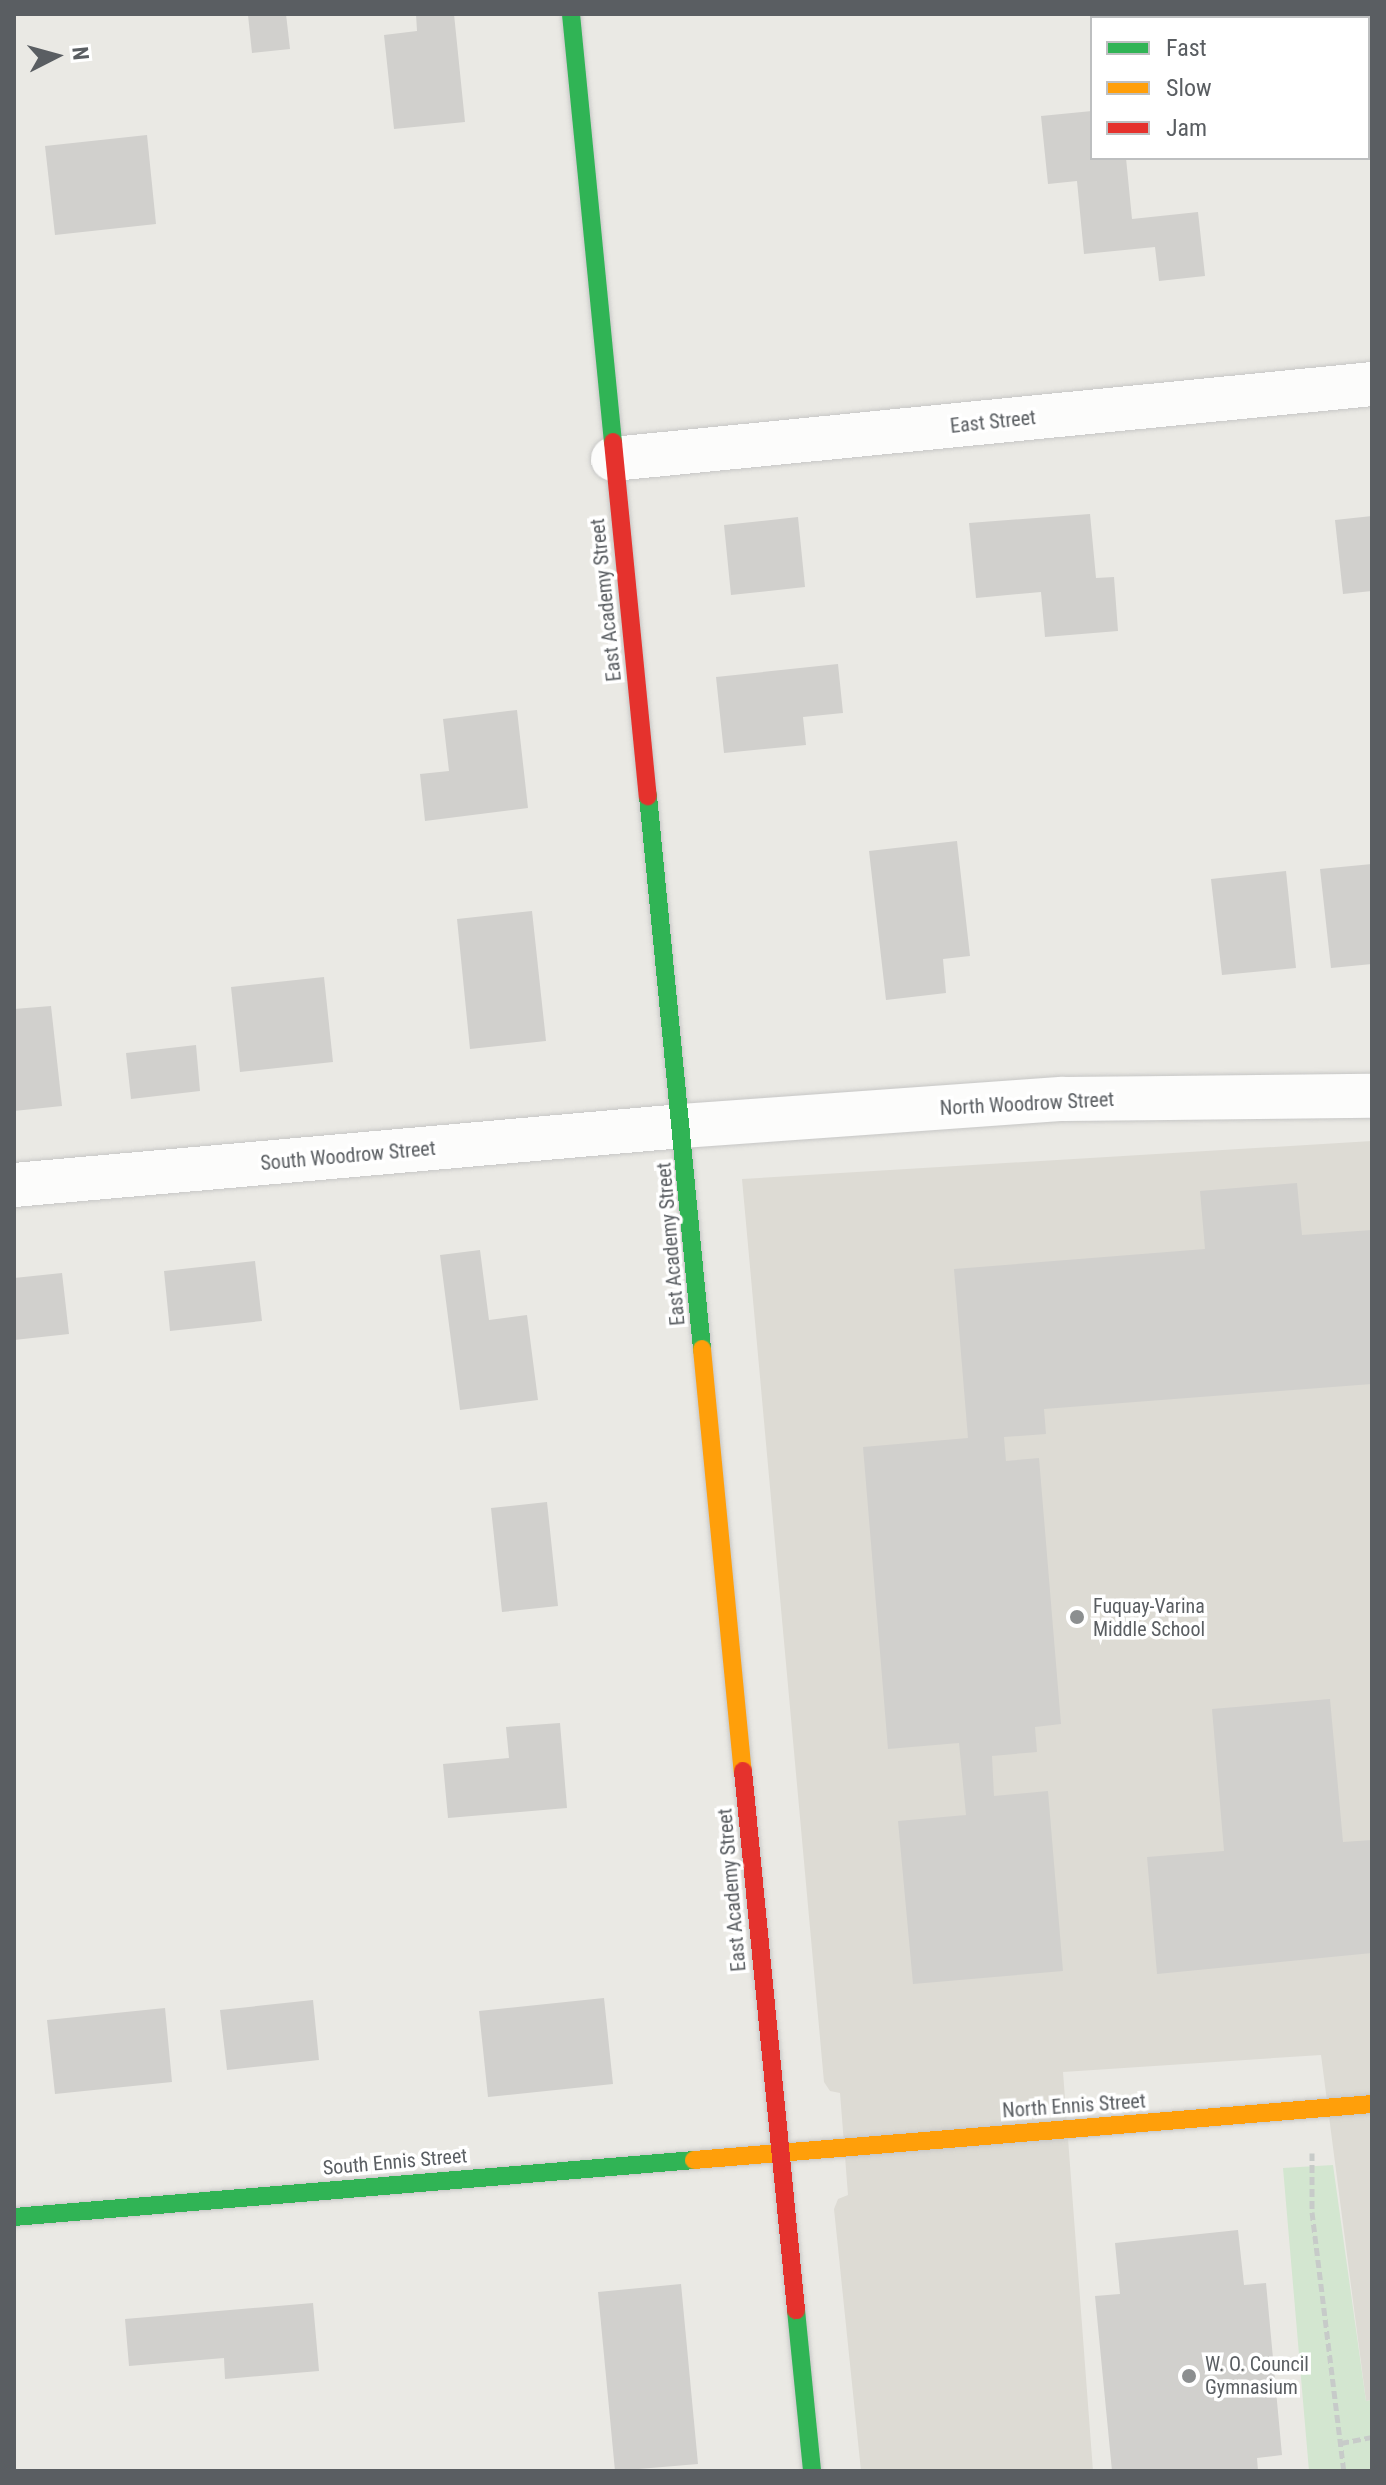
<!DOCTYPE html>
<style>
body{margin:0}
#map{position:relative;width:1386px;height:2485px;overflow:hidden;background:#eae9e4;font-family:"Roboto Condensed",sans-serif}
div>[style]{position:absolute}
.education>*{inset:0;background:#dddbd4}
.green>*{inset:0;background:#d3e6d0}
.building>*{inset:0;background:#d1d0cd}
.path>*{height:5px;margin-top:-2.5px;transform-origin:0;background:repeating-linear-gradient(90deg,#c7cbc9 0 8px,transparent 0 12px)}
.roads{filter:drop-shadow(0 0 2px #c6c6c5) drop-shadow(0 0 2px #c6c6c5)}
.street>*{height:44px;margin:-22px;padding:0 22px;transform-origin:22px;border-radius:22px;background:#fcfcfb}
.fast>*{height:18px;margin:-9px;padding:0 9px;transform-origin:9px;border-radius:9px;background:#30b455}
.slow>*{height:18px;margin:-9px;padding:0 9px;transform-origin:9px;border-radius:9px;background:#ff9f0a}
.jam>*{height:18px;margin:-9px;padding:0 9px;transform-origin:9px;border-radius:9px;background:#e5322d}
.dots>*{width:22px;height:22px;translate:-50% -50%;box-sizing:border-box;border:4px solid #fff;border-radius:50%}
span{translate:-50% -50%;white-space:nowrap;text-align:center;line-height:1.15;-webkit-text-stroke:7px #fff;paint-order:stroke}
.street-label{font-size:20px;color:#5a5e62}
.poi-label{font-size:20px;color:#5a5e62}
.left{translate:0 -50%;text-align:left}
.frame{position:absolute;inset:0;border:16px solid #5a5e62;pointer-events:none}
.legend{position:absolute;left:1090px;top:16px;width:280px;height:144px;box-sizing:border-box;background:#fff;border:2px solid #bdbfc0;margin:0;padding:10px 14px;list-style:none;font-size:24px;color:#5a5e62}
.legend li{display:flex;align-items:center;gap:16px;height:40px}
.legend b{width:40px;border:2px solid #bdbfc0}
.north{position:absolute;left:16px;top:16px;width:80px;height:80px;-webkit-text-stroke:6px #fff;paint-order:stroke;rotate:84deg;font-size:22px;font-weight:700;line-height:32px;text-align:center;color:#5a5e62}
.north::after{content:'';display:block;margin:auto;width:28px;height:36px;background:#5a5e62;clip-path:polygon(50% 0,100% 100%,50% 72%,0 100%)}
</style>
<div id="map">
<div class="education">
<i style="clip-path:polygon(1372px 1141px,1372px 2400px,1366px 2401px,1321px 2055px,1063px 2072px,1093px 2471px,861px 2471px,834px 2209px,838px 2199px,848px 2195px,840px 2093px,830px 2091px,824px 2082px,742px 1179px)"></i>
</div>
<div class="green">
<i style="clip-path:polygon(1333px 2165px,1366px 2401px,1372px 2400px,1372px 2471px,1309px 2471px,1283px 2168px)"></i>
</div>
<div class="building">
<i style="clip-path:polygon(254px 14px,286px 14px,290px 49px,252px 53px,248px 15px)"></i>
<i style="clip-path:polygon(416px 14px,454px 14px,465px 122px,394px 129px,384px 35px,417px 31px)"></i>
<i style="clip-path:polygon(1092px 111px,1092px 158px,1126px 158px,1132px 219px,1198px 212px,1205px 276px,1159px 281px,1155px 247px,1084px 254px,1077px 181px,1048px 184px,1041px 116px)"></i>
<i style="clip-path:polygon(147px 135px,156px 224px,55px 235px,45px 146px)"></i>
<i style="clip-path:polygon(1090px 514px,1096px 578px,1114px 577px,1118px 631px,1045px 637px,1041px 592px,976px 598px,969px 523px)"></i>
<i style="clip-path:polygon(1372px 516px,1372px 591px,1343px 594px,1335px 520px)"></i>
<i style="clip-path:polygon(798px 517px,805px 587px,731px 595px,724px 525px)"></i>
<i style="clip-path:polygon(838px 664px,843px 713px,803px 717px,806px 745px,724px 753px,716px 677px)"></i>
<i style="clip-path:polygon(517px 710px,528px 808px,425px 821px,420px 774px,449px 771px,443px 719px)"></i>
<i style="clip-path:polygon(957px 841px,970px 956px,943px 959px,946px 993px,886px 1000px,869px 851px)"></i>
<i style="clip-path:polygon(1372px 864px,1372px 964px,1331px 968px,1320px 869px)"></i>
<i style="clip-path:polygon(1286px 871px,1296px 968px,1222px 975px,1211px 879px)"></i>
<i style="clip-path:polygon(532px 911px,546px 1041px,470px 1049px,457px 919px)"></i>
<i style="clip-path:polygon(324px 977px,333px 1062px,240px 1072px,231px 987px)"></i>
<i style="clip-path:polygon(51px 1006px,62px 1106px,14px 1111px,14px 1009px)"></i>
<i style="clip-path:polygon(196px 1045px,200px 1091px,131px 1099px,126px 1053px)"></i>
<i style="clip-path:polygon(1297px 1183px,1302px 1235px,1372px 1230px,1372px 1384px,1044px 1409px,1046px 1434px,1004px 1437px,1006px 1461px,1039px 1458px,1061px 1724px,1035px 1727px,1037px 1752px,992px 1756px,994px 1796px,1048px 1791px,1063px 1971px,913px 1984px,898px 1821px,966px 1815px,959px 1743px,888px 1749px,863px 1447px,968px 1438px,954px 1269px,1205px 1249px,1200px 1191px)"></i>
<i style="clip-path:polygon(480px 1250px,489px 1320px,527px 1315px,538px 1400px,460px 1410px,440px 1255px)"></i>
<i style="clip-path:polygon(255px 1261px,262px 1321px,170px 1331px,164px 1271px)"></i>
<i style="clip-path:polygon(62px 1273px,69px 1334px,14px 1340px,14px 1278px)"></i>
<i style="clip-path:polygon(547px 1502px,558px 1606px,502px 1612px,491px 1508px)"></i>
<i style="clip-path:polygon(1330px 1699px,1343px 1842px,1372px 1840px,1372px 1953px,1157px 1974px,1147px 1857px,1224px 1851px,1212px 1709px)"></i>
<i style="clip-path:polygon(560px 1723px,567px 1808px,448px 1818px,443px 1764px,509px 1758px,506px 1727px)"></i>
<i style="clip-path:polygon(604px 1998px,613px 2084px,488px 2097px,479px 2011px)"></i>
<i style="clip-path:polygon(313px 2000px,319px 2060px,227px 2070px,220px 2010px)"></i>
<i style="clip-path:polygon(165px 2008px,172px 2082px,55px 2094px,47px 2020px)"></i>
<i style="clip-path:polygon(1238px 2230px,1244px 2285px,1266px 2283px,1282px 2455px,1257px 2458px,1258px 2471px,1112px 2471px,1095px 2296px,1120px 2294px,1115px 2243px)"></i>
<i style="clip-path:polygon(681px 2284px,698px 2464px,615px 2471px,598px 2292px)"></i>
<i style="clip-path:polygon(313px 2303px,319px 2371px,225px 2379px,224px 2358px,129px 2366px,125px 2319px)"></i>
</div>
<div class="path">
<i style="left:1312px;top:2153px;width:59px;rotate:90deg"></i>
<i style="left:1312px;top:2212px;width:261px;rotate:83deg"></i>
<i style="left:1341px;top:2443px;width:32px;rotate:-11deg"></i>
</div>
<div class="roads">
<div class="street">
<i style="left:613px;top:459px;width:763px;rotate:-5.64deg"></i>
<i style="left:14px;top:1185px;width:671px;rotate:-5.05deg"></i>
<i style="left:682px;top:1126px;width:382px;rotate:-4.1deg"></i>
<i style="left:1063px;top:1099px;width:309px;rotate:-0.6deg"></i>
</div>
<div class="fast">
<i style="left:571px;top:14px;width:430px;rotate:84.4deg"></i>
<i style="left:648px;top:796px;width:556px;rotate:84.42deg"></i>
<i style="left:14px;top:2217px;width:682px;rotate:-4.79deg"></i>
<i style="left:796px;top:2310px;width:162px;rotate:84.3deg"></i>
</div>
<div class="slow">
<i style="left:702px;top:1349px;width:424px;rotate:84.5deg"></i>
<i style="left:694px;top:2160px;width:680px;rotate:-4.72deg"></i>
</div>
<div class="jam">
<i style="left:613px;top:442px;width:356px;rotate:84.4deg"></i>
<i style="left:743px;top:1771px;width:542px;rotate:84.38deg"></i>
</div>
</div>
<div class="dots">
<i style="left:1077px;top:1617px;background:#8c8f90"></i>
<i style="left:1189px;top:2376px;background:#8c8f90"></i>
</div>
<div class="street-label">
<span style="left:993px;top:422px;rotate:-6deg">East Street</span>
<span style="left:606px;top:600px;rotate:-96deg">East Academy Street</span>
<span style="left:1027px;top:1104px;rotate:-3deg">North Woodrow Street</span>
<span style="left:348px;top:1156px;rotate:-5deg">South Woodrow Street</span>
<span style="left:671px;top:1244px;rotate:-95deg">East Academy Street</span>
<span style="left:732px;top:1890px;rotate:-95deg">East Academy Street</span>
<span style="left:1074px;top:2106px;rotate:-4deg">North Ennis Street</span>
<span style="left:395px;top:2162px;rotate:-5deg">South Ennis Street</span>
</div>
<div class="poi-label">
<span class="left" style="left:1093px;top:1618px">Fuquay-Varina<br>Middle School</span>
<span class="left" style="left:1205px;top:2376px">W. O. Council<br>Gymnasium</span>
</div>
<div class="frame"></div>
<ul class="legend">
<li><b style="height:10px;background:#30b455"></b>Fast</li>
<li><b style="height:10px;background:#ff9f0a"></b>Slow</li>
<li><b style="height:10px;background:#e5322d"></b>Jam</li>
</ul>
<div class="north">N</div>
</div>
